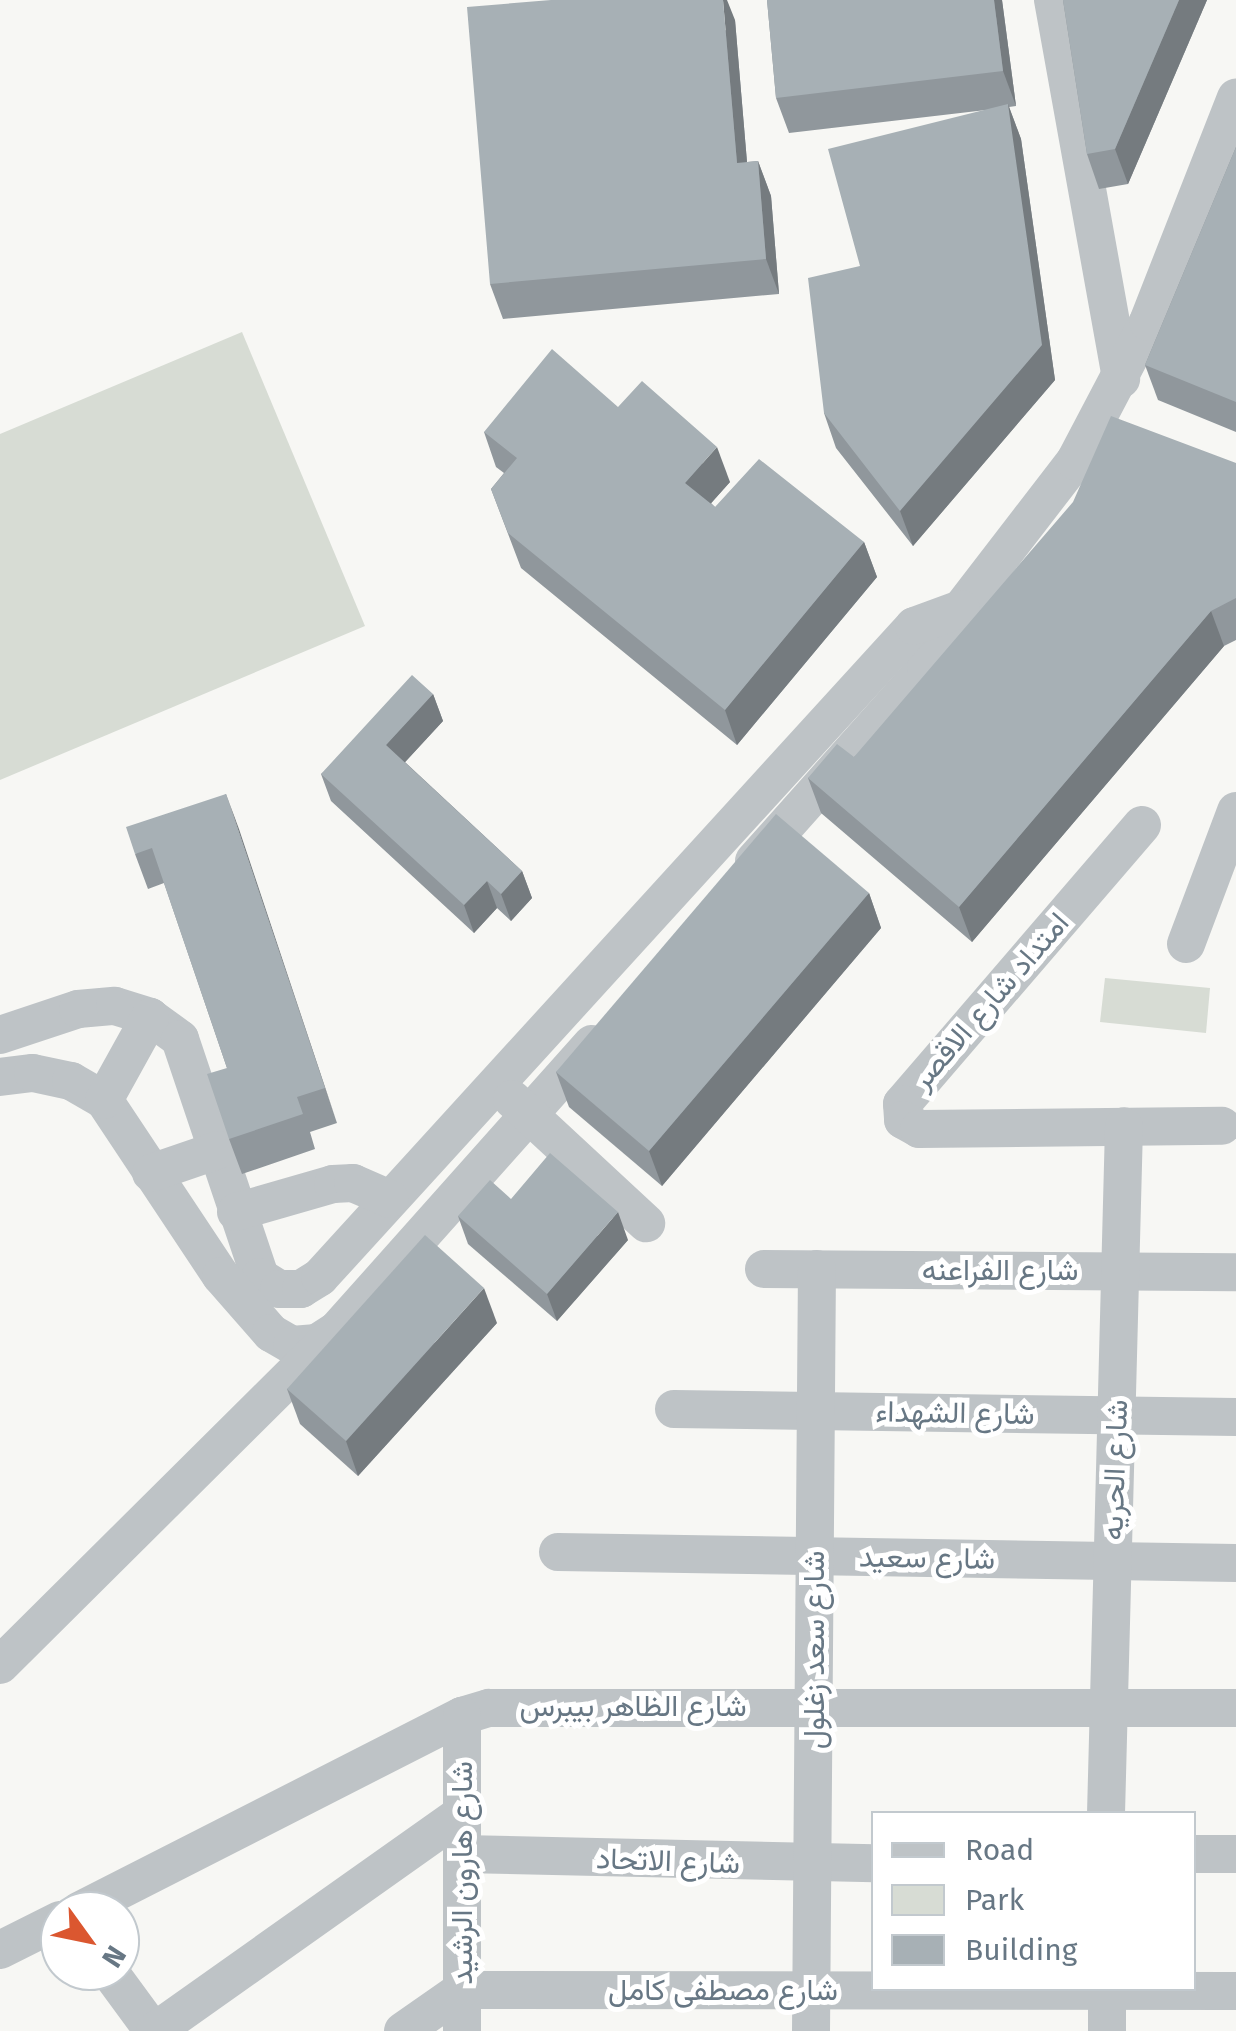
<!DOCTYPE html>
<meta charset="utf-8">
<style>
body{margin:0}
#map{position:relative;width:1236px;height:2031px;overflow:hidden;background:#f7f7f4;font-family:"Fira Sans",Vazirmatn,sans-serif}
div>[style]{position:absolute}
.green>*{inset:0;background:#d7dcd4}
.minor>*{height:38px;margin:-19px;padding:0 19px;transform-origin:19px;border-radius:19px;background:#bec3c6}
.wall>*{inset:0;background:#90979c}
.shaded-wall>*{inset:0;background:#757b7f}
.building>*{inset:0;background:#a7b0b5}
span{translate:-50% -50%;white-space:nowrap;text-align:center;line-height:1.15;-webkit-text-stroke:10px #fff;paint-order:stroke}
.street-label{font-size:30px;color:#677784}
.legend{position:absolute;left:871px;top:1811px;width:325px;height:180px;box-sizing:border-box;background:#fff;border:2px solid #c2c9ce;margin:0;padding:12px 18px;list-style:none;font-size:30px;color:#677784}
.legend li{display:flex;align-items:center;gap:20px;height:50px}
.legend b{width:50px;border:2px solid #c2c9ce}
.north{position:absolute;left:40px;top:1891px;width:100px;height:100px;box-sizing:border-box;background:#fff;border:2px solid #c2c9ce;border-radius:50%;rotate:123deg;font-size:28px;font-weight:700;line-height:40px;text-align:center;color:#677784}
.north::after{content:'';display:block;margin:auto;width:35px;height:45px;background:#db5730;clip-path:polygon(50% 0,100% 100%,50% 72%,0 100%)}
</style>
<div id="map">
<div class="green">
<i style="clip-path:polygon(242px 332px,365px 626px,0 780px,0 434px)"></i>
<i style="clip-path:polygon(1105px 978px,1210px 988px,1206px 1033px,1100px 1022px)"></i>
</div>
<div class="minor">
<i style="left:1053px;top:0;width:385px;rotate:79.8deg"></i>
<i style="left:1142px;top:825px;width:368px;rotate:130.7deg"></i>
<i style="left:902px;top:1104px;width:16px;rotate:86deg"></i>
<i style="left:903px;top:1120px;width:18px;rotate:29deg"></i>
<i style="left:919px;top:1129px;width:303px;rotate:-0.6deg"></i>
<i style="left:754px;top:861px;width:259px;rotate:-48.3deg"></i>
<i style="left:926px;top:668px;width:69px;rotate:-59.3deg"></i>
<i style="left:961px;top:609px;width:187px;rotate:-52.4deg"></i>
<i style="left:1075px;top:461px;width:157px;rotate:-62.3deg"></i>
<i style="left:1148px;top:322px;width:241px;rotate:-68.6deg"></i>
<i style="left:1186px;top:944px;width:142px;rotate:-69.4deg"></i>
<i style="left:0;top:1035px;width:82px;rotate:-18.4deg"></i>
<i style="left:78px;top:1009px;width:37px;rotate:-5deg"></i>
<i style="left:115px;top:1006px;width:37px;rotate:17deg"></i>
<i style="left:150px;top:1017px;width:37px;rotate:36deg"></i>
<i style="left:180px;top:1039px;width:251px;rotate:71.4deg"></i>
<i style="left:260px;top:1277px;width:22px;rotate:32deg"></i>
<i style="left:279px;top:1289px;width:22px"></i>
<i style="left:301px;top:1289px;width:22px;rotate:-32deg"></i>
<i style="left:320px;top:1277px;width:881px;rotate:-47.62deg"></i>
<i style="left:914px;top:626px;width:50px;rotate:-19.9deg"></i>
<i style="left:0;top:1077px;width:33px;rotate:-7deg"></i>
<i style="left:33px;top:1073px;width:39px;rotate:12deg"></i>
<i style="left:71px;top:1081px;width:38px;rotate:30deg"></i>
<i style="left:104px;top:1100px;width:211px;rotate:56.4deg"></i>
<i style="left:221px;top:1276px;width:76px;rotate:48.7deg"></i>
<i style="left:271px;top:1333px;width:24px;rotate:30deg"></i>
<i style="left:292px;top:1345px;width:25px;rotate:-5deg"></i>
<i style="left:317px;top:1343px;width:24px;rotate:-33deg"></i>
<i style="left:337px;top:1330px;width:383px;rotate:-48.3deg"></i>
<i style="left:512px;top:1099px;width:183px;rotate:42.8deg"></i>
<i style="left:104px;top:1100px;width:95px;rotate:-61deg"></i>
<i style="left:151px;top:1173px;width:71px;rotate:-18.9deg"></i>
<i style="left:236px;top:1212px;width:101px;rotate:-16.1deg"></i>
<i style="left:333px;top:1184px;width:20px;rotate:-3deg"></i>
<i style="left:353px;top:1183px;width:40px;rotate:23.4deg"></i>
<i style="left:764px;top:1269px;width:472px;rotate:0.4deg"></i>
<i style="left:674px;top:1409px;width:562px;rotate:0.82deg"></i>
<i style="left:558px;top:1552px;width:678px;rotate:0.93deg"></i>
<i style="left:0;top:1665px;width:468px;rotate:-44.8deg"></i>
<i style="left:1106px;top:1814px;width:688px;rotate:-88.5deg"></i>
<i style="left:462px;top:1854px;width:412px;rotate:1.3deg"></i>
<i style="left:1194px;top:1854px;width:42px"></i>
<i style="left:79px;top:1911px;width:430px;rotate:-27deg"></i>
<i style="left:462px;top:1716px;width:28px;rotate:-17deg"></i>
<i style="left:489px;top:1708px;width:747px"></i>
<i style="left:0;top:1950px;width:67px;rotate:-26.6deg"></i>
<i style="left:109px;top:1971px;width:74px;rotate:53.7deg"></i>
<i style="left:155px;top:2031px;width:372px;rotate:-35.3deg"></i>
<i style="left:403px;top:2031px;width:72px;rotate:-34.8deg"></i>
<i style="left:462px;top:1990px;width:774px;rotate:0.07deg"></i>
<i style="left:462px;top:2031px;width:315px;rotate:-90deg"></i>
<i style="left:811px;top:2031px;width:762px;rotate:-89.55deg"></i>
<i style="left:1107px;top:2031px;width:43px;rotate:-90deg"></i>
</div>
<div class="wall">
<i style="clip-path:polygon(767px 0,1002px 0,1016px 106px,1009px 107px,1021px 139px,1055px 380px,913px 546px,836px 448px,824px 413px,860px 266px,986px 110px,789px 133px,776px 98px)"></i>
<i style="clip-path:polygon(1063px 0,1207px 0,1128px 184px,1099px 189px,1087px 154px)"></i>
<i style="clip-path:polygon(735px 20px,747px 162px,758px 161px,771px 196px,779px 294px,503px 319px,490px 284px)"></i>
<i style="clip-path:polygon(1236px 147px,1236px 432px,1158px 400px,1145px 365px)"></i>
<i style="clip-path:polygon(618px 407px,730px 482px,711px 503px,715px 507px,864px 542px,877px 577px,737px 745px,521px 568px,491px 489px,504px 473px,496px 467px,484px 432px)"></i>
<i style="clip-path:polygon(1236px 463px,1236px 640px,1224px 646px,972px 942px,821px 813px,808px 778px,854px 757px)"></i>
<i style="clip-path:polygon(433px 694px,443px 721px,405px 762px,522px 871px,532px 898px,511px 921px,497px 908px,474px 933px,331px 801px,321px 774px)"></i>
<i style="clip-path:polygon(226px 794px,337px 1123px,310px 1132px,315px 1149px,242px 1174px,229px 1139px,227px 1068px,164px 883px,148px 889px,135px 854px)"></i>
<i style="clip-path:polygon(869px 893px,881px 928px,662px 1186px,569px 1107px,556px 1072px)"></i>
<i style="clip-path:polygon(458px 1216px,628px 1240px,557px 1321px,468px 1244px)"></i>
<i style="clip-path:polygon(497px 1323px,358px 1476px,300px 1424px,287px 1389px)"></i>
</div>
<div class="shaded-wall">
<i style="clip-path:polygon(723px 0,727px 0,735px 20px,750px 198px,737px 163px)"></i>
<i style="clip-path:polygon(994px 0,1002px 0,1016px 106px,1003px 71px)"></i>
<i style="clip-path:polygon(1179px 0,1207px 0,1128px 184px,1115px 149px)"></i>
<i style="clip-path:polygon(1008px 104px,1021px 139px,1055px 380px,913px 546px,900px 511px)"></i>
<i style="clip-path:polygon(758px 161px,771px 196px,779px 294px,766px 259px)"></i>
<i style="clip-path:polygon(717px 447px,730px 482px,698px 518px,685px 483px)"></i>
<i style="clip-path:polygon(864px 542px,877px 577px,737px 745px,725px 710px)"></i>
<i style="clip-path:polygon(1211px 611px,1224px 646px,972px 942px,959px 907px)"></i>
<i style="clip-path:polygon(433px 694px,443px 721px,396px 772px,386px 745px)"></i>
<i style="clip-path:polygon(226px 794px,239px 829px,337px 1123px,325px 1088px)"></i>
<i style="clip-path:polygon(522px 871px,532px 898px,511px 921px,501px 894px)"></i>
<i style="clip-path:polygon(487px 881px,497px 908px,474px 933px,464px 905px)"></i>
<i style="clip-path:polygon(869px 893px,881px 928px,662px 1186px,649px 1151px)"></i>
<i style="clip-path:polygon(618px 1212px,628px 1240px,557px 1321px,547px 1294px)"></i>
<i style="clip-path:polygon(484px 1288px,497px 1323px,358px 1476px,346px 1441px)"></i>
</div>
<div class="building">
<i style="clip-path:polygon(551px 0,723px 0,737px 163px,758px 161px,766px 259px,490px 284px,467px 7px)"></i>
<i style="clip-path:polygon(767px 0,994px 0,1003px 71px,776px 98px)"></i>
<i style="clip-path:polygon(1063px 0,1179px 0,1115px 149px,1087px 154px)"></i>
<i style="clip-path:polygon(1008px 104px,1042px 345px,900px 511px,824px 413px,808px 278px,860px 266px,828px 149px)"></i>
<i style="clip-path:polygon(1236px 147px,1236px 402px,1145px 365px)"></i>
<i style="clip-path:polygon(552px 349px,618px 407px,642px 381px,717px 447px,685px 483px,715px 507px,759px 459px,864px 542px,725px 710px,508px 533px,491px 489px,517px 458px,484px 432px)"></i>
<i style="clip-path:polygon(1111px 416px,1236px 463px,1236px 598px,1211px 611px,959px 907px,808px 778px,837px 744px,854px 757px,1073px 502px)"></i>
<i style="clip-path:polygon(412px 675px,433px 694px,386px 745px,522px 871px,501px 894px,487px 881px,464px 905px,321px 774px)"></i>
<i style="clip-path:polygon(226px 794px,325px 1088px,297px 1097px,303px 1114px,229px 1139px,207px 1074px,227px 1068px,152px 848px,135px 854px,126px 827px)"></i>
<i style="clip-path:polygon(776px 814px,869px 893px,649px 1151px,556px 1072px)"></i>
<i style="clip-path:polygon(550px 1153px,618px 1212px,547px 1294px,458px 1216px,490px 1180px,511px 1199px)"></i>
<i style="clip-path:polygon(425px 1235px,484px 1288px,346px 1441px,287px 1389px)"></i>
</div>
<div class="street-label">
<span style="left:990px;top:1001px;rotate:-49deg">امتداد شارع الاقصر</span>
<span style="left:1000px;top:1270px">شارع الفراعنه</span>
<span style="left:955px;top:1413px;rotate:1deg">شارع الشهداء</span>
<span style="left:1115px;top:1470px;rotate:-88deg">شارع الحريه</span>
<span style="left:927px;top:1558px;rotate:1deg">شارع سعيد</span>
<span style="left:814px;top:1650px;rotate:-90deg">شارع سعد زغلول</span>
<span style="left:633px;top:1706px">شارع الظاهر بيبرس</span>
<span style="left:668px;top:1861px;rotate:2deg">شارع الاتحاد</span>
<span style="left:462px;top:1873px;rotate:-90deg">شارع هارون الرشيد</span>
<span style="left:723px;top:1990px">شارع مصطفى كامل</span>
</div>
<ul class="legend">
<li><b style="height:12px;background:#bec3c6"></b>Road</li>
<li><b style="height:28px;background:#d7dcd4"></b>Park</li>
<li><b style="height:28px;background:#a7b0b5"></b>Building</li>
</ul>
<div class="north">N</div>
</div>
